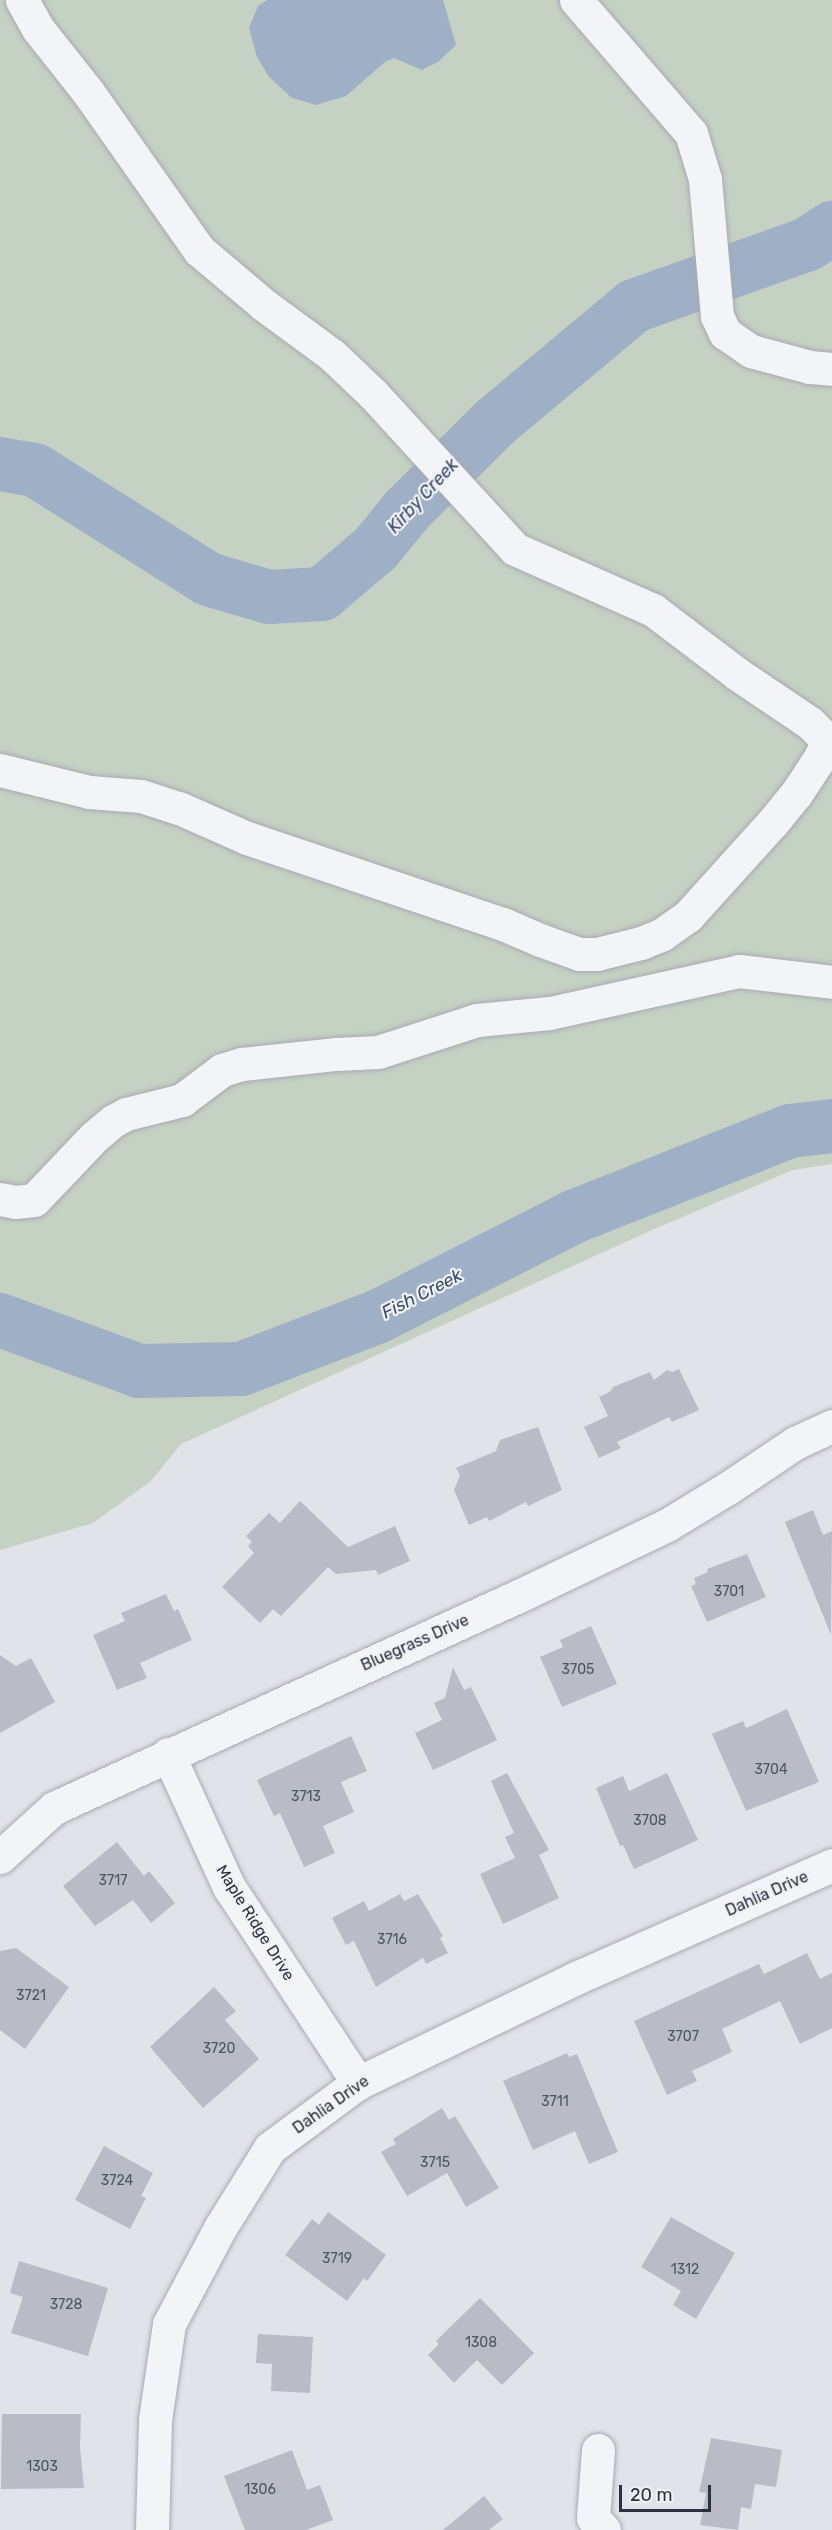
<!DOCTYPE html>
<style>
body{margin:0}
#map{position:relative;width:832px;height:2530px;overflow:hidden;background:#e1e3e8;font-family:Rubik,sans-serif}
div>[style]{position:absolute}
.green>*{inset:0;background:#c5d1c3}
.water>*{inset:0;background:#9fafc5}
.river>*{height:54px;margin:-27px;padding:0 27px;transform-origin:27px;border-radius:27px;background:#9fafc5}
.building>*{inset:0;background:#b9bcc5}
.roads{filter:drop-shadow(0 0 2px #a7aab2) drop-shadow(0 0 2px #a7aab2)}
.minor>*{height:33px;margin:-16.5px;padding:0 16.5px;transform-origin:16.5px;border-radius:16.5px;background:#f3f4f7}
span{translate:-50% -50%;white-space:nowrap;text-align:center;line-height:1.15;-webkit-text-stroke:4.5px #f0f2f6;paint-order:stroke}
.number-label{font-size:14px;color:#4e5460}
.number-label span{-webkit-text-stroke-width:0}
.street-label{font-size:16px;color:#2b313e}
.water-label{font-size:18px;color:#384d6f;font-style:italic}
.scale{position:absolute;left:619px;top:2485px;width:92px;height:27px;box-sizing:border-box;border:3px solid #2b313e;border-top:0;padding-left:8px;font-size:18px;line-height:21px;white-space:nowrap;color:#2b313e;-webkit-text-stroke:4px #f0f2f6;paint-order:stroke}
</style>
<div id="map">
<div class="green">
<i style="clip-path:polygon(0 0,832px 0,832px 1164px,793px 1170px,652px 1230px,181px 1444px,151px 1481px,93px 1523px,0 1550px)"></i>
</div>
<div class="water">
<i style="clip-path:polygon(267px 0,443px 0,456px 45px,438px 62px,422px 70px,394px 58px,386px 61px,346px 96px,316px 105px,292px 98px,269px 77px,257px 57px,249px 28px,258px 6px)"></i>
</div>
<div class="river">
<i style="left:0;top:464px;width:36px;rotate:10deg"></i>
<i style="left:35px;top:470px;width:204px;rotate:32.2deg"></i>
<i style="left:208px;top:579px;width:64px;rotate:16.4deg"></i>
<i style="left:269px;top:597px;width:53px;rotate:-3.2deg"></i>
<i style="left:322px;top:594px;width:71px;rotate:-40.4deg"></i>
<i style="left:376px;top:548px;width:48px;rotate:-51deg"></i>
<i style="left:406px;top:511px;width:124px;rotate:-45deg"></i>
<i style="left:494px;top:423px;width:182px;rotate:-39.9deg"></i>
<i style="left:634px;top:306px;width:185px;rotate:-19.6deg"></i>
<i style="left:808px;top:244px;width:29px;rotate:-34deg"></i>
<i style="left:0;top:1320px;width:148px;rotate:20.1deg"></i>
<i style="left:139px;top:1371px;width:102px;rotate:-1.1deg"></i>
<i style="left:241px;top:1369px;width:148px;rotate:-21deg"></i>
<i style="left:379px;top:1316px;width:218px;rotate:-27deg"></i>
<i style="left:573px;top:1217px;width:233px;rotate:-21.6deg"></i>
<i style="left:790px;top:1131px;width:42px;rotate:-6.8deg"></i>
</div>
<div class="building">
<i style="clip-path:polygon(679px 1369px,699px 1410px,672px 1422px,669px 1417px,617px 1442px,621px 1448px,599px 1458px,584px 1427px,608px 1416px,599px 1397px,611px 1391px,613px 1387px,650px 1372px,654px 1380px,667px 1370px,672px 1372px)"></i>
<i style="clip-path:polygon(538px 1427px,562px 1490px,528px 1506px,526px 1502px,489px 1521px,487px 1517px,469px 1525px,454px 1490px,460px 1475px,456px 1468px,496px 1451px,500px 1440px)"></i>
<i style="clip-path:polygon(300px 1501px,348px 1547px,395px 1526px,410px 1561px,378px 1575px,376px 1570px,336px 1574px,328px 1567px,281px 1616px,273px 1609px,260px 1623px,222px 1587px,254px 1553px,248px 1546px,252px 1542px,246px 1536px,269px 1513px,280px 1523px)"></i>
<i style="clip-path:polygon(813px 1510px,823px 1535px,832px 1531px,831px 1635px,785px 1522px)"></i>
<i style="clip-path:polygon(747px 1554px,766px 1597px,707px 1622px,691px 1586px,696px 1584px,694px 1578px,708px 1572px,707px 1569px)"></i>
<i style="clip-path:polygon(166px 1594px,174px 1611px,178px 1609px,192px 1640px,140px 1663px,147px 1678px,117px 1690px,93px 1635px,125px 1621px,121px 1613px)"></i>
<i style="clip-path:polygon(591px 1626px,617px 1684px,562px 1707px,540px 1657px,563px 1647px,560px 1640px)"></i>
<i style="clip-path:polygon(0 1655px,16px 1666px,31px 1658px,55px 1702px,0 1733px)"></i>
<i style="clip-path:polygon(453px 1667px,464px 1690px,471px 1687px,497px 1740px,433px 1770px,415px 1733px,442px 1720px,434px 1703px,445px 1698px)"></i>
<i style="clip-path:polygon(787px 1709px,819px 1782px,746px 1811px,712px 1734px,743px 1721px,746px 1728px)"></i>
<i style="clip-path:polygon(351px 1736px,367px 1771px,341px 1782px,354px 1812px,323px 1826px,335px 1853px,304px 1867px,280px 1813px,274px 1816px,257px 1780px)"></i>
<i style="clip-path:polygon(507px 1773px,549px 1850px,539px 1855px,559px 1898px,503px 1924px,480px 1874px,515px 1858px,505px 1837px,514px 1833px,491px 1781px)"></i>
<i style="clip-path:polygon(667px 1773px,698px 1840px,634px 1869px,623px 1845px,620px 1846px,596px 1788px,623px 1776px,629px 1791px)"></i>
<i style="clip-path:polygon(117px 1842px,144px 1876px,149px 1871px,175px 1903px,151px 1923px,133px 1900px,95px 1926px,63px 1886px)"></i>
<i style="clip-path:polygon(400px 1894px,404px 1901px,418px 1894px,443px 1936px,440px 1938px,448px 1953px,426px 1964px,423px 1958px,376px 1987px,354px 1941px,346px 1945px,332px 1918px,364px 1901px,369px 1911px)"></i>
<i style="clip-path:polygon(16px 1948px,69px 1987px,25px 2049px,0 2030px,0 1951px)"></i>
<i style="clip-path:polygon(807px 1953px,820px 1979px,832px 1973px,832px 2028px,800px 2044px,780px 2001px,722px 2029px,732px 2052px,692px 2071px,697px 2081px,667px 2095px,634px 2021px,759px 1964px,764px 1974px)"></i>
<i style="clip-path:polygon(214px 1987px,236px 2011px,225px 2020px,259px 2059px,203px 2108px,150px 2047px)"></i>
<i style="clip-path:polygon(567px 2053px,569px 2057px,577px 2054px,618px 2152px,589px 2164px,575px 2131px,533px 2150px,503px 2081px)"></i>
<i style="clip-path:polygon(442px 2108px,449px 2120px,455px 2116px,499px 2188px,466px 2207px,447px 2173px,407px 2196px,381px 2152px,396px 2144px,393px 2139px)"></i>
<i style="clip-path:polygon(104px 2146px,153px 2173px,141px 2196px,146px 2198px,130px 2229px,75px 2200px)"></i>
<i style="clip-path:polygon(328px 2212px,386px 2255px,367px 2281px,364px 2278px,347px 2301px,285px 2255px,312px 2219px,319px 2225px)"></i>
<i style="clip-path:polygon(671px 2217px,735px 2253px,696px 2319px,673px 2305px,681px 2291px,641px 2267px)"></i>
<i style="clip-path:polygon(19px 2261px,108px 2288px,88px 2356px,11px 2333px,23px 2297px,10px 2293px)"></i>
<i style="clip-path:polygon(480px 2298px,534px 2353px,502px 2385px,477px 2360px,454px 2383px,428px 2355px,439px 2344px,436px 2341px)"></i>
<i style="clip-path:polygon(258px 2334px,313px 2337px,310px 2393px,271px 2391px,272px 2364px,256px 2363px)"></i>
<i style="clip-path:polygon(2px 2414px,81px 2414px,80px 2447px,84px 2488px,1px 2489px)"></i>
<i style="clip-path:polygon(711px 2438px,782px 2450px,776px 2487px,755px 2484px,751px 2509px,741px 2507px,738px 2530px,700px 2525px,706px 2493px,699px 2492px)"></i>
<i style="clip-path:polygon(292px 2450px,307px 2490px,320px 2485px,333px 2520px,306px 2530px,245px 2530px,224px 2476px)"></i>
<i style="clip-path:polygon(484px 2496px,503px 2519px,489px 2530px,443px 2530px)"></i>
</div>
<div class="roads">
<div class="minor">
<i style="left:576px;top:0;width:176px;rotate:49.2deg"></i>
<i style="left:691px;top:133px;width:48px;rotate:73.1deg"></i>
<i style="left:705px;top:179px;width:138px;rotate:85deg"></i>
<i style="left:717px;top:316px;width:19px;rotate:65deg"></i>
<i style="left:725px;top:333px;width:32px;rotate:35deg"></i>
<i style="left:751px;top:351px;width:61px;rotate:15.2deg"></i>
<i style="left:810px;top:367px;width:22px;rotate:5deg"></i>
<i style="left:0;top:770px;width:92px;rotate:13.9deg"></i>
<i style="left:89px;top:792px;width:52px;rotate:4.4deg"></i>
<i style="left:141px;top:796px;width:40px;rotate:18deg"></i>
<i style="left:179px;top:808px;width:74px;rotate:23.8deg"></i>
<i style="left:247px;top:838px;width:270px;rotate:18.6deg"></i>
<i style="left:503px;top:924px;width:40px;rotate:23.4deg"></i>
<i style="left:540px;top:940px;width:41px;rotate:19.7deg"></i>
<i style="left:579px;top:954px;width:18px"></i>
<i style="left:597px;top:954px;width:45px;rotate:-14deg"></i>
<i style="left:641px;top:943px;width:22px;rotate:-22deg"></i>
<i style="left:661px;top:935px;width:33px;rotate:-35deg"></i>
<i style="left:688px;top:916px;width:127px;rotate:-47.9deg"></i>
<i style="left:773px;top:822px;width:36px;rotate:-51deg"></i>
<i style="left:796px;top:794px;width:45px;rotate:-56.7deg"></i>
<i style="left:821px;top:756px;width:12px;rotate:-70deg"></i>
<i style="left:825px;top:745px;width:8px;rotate:-97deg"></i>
<i style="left:824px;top:737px;width:20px;rotate:-135deg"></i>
<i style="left:810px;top:723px;width:89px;rotate:-146deg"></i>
<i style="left:736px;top:673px;width:104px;rotate:-142.8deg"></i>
<i style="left:653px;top:610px;width:151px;rotate:-156.2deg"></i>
<i style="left:515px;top:549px;width:210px;rotate:-132.5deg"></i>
<i style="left:373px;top:394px;width:57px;rotate:-136.4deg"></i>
<i style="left:332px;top:355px;width:84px;rotate:-143.7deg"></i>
<i style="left:264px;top:305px;width:85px;rotate:-139.8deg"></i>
<i style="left:199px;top:250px;width:193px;rotate:-125.1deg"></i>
<i style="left:88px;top:92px;width:80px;rotate:-128.4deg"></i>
<i style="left:38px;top:29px;width:33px;rotate:-119deg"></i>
<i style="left:0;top:1199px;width:15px;rotate:11deg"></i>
<i style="left:15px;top:1202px;width:19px;rotate:-6deg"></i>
<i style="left:34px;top:1200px;width:87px;rotate:-46.4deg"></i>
<i style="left:94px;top:1137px;width:25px;rotate:-40deg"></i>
<i style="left:113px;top:1121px;width:15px;rotate:-28deg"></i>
<i style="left:126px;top:1114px;width:58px;rotate:-14deg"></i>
<i style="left:182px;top:1100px;width:50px;rotate:-36.9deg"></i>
<i style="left:222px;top:1070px;width:21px;rotate:-17deg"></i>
<i style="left:242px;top:1064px;width:95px;rotate:-6.1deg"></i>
<i style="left:336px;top:1054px;width:42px;rotate:-2.7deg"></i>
<i style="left:378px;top:1052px;width:104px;rotate:-17.9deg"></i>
<i style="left:477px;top:1020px;width:73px;rotate:-5.5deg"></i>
<i style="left:550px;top:1013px;width:194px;rotate:-12.5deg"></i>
<i style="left:739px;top:971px;width:94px;rotate:6.7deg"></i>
<i style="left:168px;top:1754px;width:146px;rotate:65.4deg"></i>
<i style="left:229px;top:1887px;width:235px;rotate:56.6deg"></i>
<i style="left:0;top:1857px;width:73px;rotate:-42.2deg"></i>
<i style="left:54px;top:1808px;width:516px;rotate:-24.53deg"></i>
<i style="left:523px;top:1594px;width:160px;rotate:-25.6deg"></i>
<i style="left:667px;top:1525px;width:71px;rotate:-31.2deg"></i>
<i style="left:728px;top:1488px;width:81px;rotate:-33.9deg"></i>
<i style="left:795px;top:1443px;width:41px;rotate:-24.7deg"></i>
<i style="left:598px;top:2450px;width:68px;rotate:94.2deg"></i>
<i style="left:593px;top:2518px;width:16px;rotate:47deg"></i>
<i style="left:152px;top:2530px;width:110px;rotate:-88.4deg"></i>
<i style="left:155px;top:2420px;width:97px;rotate:-81.7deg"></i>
<i style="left:169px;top:2324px;width:109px;rotate:-62deg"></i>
<i style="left:220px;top:2228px;width:94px;rotate:-58deg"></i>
<i style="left:270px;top:2148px;width:109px;rotate:-36.5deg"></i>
<i style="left:358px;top:2083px;width:242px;rotate:-25.7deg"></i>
<i style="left:576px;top:1978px;width:280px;rotate:-23.8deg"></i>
</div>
</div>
<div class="number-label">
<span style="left:729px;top:1592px">3701</span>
<span style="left:578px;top:1670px">3705</span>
<span style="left:771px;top:1770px">3704</span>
<span style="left:306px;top:1797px">3713</span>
<span style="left:650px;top:1821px">3708</span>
<span style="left:113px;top:1881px">3717</span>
<span style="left:392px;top:1940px">3716</span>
<span style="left:31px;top:1996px">3721</span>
<span style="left:683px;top:2037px">3707</span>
<span style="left:219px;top:2049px">3720</span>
<span style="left:555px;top:2102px">3711</span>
<span style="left:435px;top:2163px">3715</span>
<span style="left:117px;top:2181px">3724</span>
<span style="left:337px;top:2259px">3719</span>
<span style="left:685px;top:2270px">1312</span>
<span style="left:66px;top:2305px">3728</span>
<span style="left:481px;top:2343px">1308</span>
<span style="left:42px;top:2467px">1303</span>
<span style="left:260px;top:2490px">1306</span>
</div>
<div class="street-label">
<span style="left:415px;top:1643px;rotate:-24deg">Bluegrass Drive</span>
<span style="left:767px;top:1894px;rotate:-24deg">Dahlia Drive</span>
<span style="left:255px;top:1923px;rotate:58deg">Maple Ridge Drive</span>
<span style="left:331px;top:2105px;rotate:-35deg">Dahlia Drive</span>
</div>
<div class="water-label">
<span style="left:423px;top:496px;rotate:-47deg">Kirby Creek</span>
<span style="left:422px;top:1294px;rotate:-27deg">Fish Creek</span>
</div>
<div class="scale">20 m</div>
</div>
